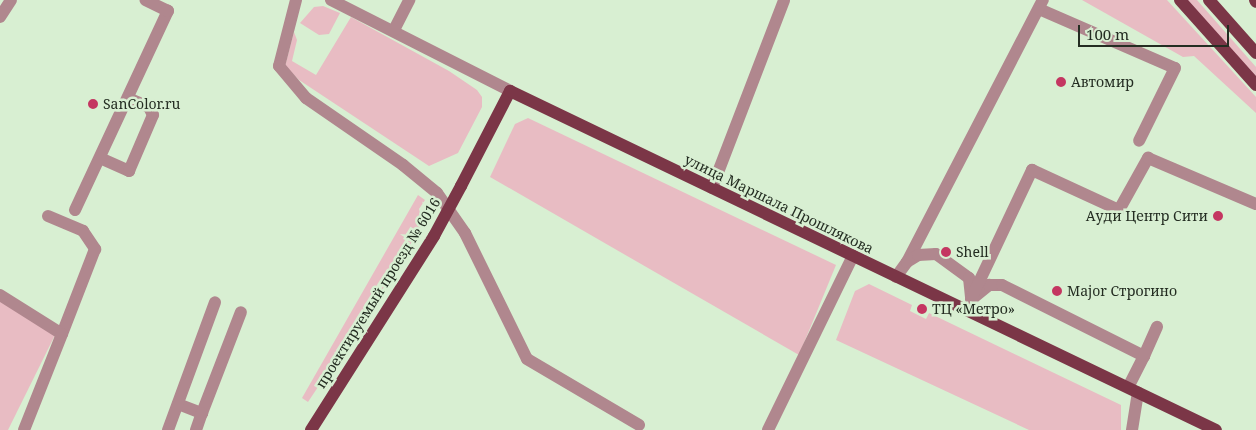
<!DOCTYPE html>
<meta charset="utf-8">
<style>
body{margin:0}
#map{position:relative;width:1256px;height:430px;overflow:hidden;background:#d8efd2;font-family:"Noto Serif",serif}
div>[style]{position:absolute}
.green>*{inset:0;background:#e8bcc3}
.minor>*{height:12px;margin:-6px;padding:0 6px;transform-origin:6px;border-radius:6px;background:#b0878e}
.major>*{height:12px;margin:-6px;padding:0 6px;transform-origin:6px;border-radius:6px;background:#7b3647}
.major-bridge>*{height:12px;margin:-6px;padding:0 6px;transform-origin:6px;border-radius:6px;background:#7b3647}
.dots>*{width:14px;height:14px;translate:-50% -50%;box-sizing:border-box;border:2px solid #d8efd2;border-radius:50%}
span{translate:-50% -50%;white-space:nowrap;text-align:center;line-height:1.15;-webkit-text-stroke:5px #d8efd2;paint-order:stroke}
.poi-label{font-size:14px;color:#242d22}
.left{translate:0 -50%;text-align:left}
.right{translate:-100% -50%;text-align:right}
.street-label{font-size:14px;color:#242d22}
.scale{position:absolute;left:1078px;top:25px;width:151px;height:22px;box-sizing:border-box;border:2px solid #242d22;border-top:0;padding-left:6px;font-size:15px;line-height:18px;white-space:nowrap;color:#242d22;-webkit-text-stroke:4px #d8efd2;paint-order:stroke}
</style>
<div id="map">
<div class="green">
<i style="clip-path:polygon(1082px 0,1167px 0,1256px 97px,1256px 113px,1194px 56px,1183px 57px)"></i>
<i style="clip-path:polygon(1186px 0,1197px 0,1256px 67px,1256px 77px)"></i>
<i style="clip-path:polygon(323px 6px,340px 13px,329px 34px,319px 35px,300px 23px,314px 7px)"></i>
<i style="clip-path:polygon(351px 17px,449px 71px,477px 90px,482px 97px,482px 107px,458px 153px,429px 166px,299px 80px,285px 66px,294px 32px,297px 40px,292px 61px,316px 75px)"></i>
<i style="clip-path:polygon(528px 118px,836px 265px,799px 355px,490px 177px,515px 124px)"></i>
<i style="clip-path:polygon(418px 195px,425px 200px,419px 209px,423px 223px,395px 271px,308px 402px,302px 398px)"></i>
<i style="clip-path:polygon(869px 284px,912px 305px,910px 311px,926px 319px,929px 313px,1121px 405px,1121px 430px,1029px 430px,836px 340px,855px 291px)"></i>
<i style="clip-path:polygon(0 301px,55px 335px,8px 430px,0 430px)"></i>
</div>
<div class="minor">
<i style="left:296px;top:0;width:68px;rotate:104.4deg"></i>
<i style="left:279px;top:66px;width:42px;rotate:49.8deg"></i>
<i style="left:306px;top:98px;width:118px;rotate:34.6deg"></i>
<i style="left:403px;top:165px;width:44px;rotate:39.5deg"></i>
<i style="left:437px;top:193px;width:49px;rotate:55deg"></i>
<i style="left:465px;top:233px;width:140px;rotate:63.8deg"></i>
<i style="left:527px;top:359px;width:130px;rotate:30.5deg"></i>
<i style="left:331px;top:0;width:201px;rotate:26.9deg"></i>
<i style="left:1039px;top:9px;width:148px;rotate:23.5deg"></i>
<i style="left:1175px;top:68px;width:81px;rotate:116.3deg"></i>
<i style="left:0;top:17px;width:20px;rotate:-57deg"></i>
<i style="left:394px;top:30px;width:34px;rotate:-63deg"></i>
<i style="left:100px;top:158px;width:32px;rotate:24deg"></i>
<i style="left:129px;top:171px;width:61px;rotate:-66.8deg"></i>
<i style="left:153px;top:115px;width:9px;rotate:-117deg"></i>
<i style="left:149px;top:107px;width:23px;rotate:-157deg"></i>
<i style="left:712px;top:188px;width:201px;rotate:-69deg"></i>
<i style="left:75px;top:210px;width:220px;rotate:-65deg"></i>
<i style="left:168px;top:11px;width:25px;rotate:-154deg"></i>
<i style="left:48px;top:216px;width:38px;rotate:23deg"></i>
<i style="left:83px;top:231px;width:22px;rotate:56deg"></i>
<i style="left:95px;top:249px;width:91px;rotate:111.2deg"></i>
<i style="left:907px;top:262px;width:295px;rotate:-62.6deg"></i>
<i style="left:896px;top:277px;width:19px;rotate:-54deg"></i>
<i style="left:907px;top:262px;width:13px;rotate:-32deg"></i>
<i style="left:918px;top:255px;width:18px;rotate:-3deg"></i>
<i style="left:936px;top:254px;width:41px;rotate:36deg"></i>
<i style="left:969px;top:278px;width:19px;rotate:84deg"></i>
<i style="left:0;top:295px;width:73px;rotate:32.2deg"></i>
<i style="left:62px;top:334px;width:103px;rotate:111.6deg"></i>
<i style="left:973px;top:298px;width:21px;rotate:-39deg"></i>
<i style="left:989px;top:285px;width:13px"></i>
<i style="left:1002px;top:285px;width:159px;rotate:26.6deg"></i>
<i style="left:1144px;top:356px;width:35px;rotate:117deg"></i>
<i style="left:971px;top:299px;width:143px;rotate:-64.7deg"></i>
<i style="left:1032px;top:170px;width:96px;rotate:24.7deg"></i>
<i style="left:1119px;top:210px;width:60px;rotate:-60.9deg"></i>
<i style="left:1148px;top:158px;width:117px;rotate:23.1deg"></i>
<i style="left:1144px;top:356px;width:32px;rotate:-66deg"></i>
<i style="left:178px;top:404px;width:26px;rotate:21deg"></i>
<i style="left:202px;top:413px;width:108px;rotate:-68.9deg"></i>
<i style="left:168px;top:430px;width:136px;rotate:-69.8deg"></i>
<i style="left:196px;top:430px;width:18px;rotate:-71deg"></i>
<i style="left:768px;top:430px;width:194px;rotate:-64deg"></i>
<i style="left:1132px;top:430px;width:38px;rotate:-81deg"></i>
</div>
<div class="major">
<i style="left:1180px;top:0;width:114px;rotate:48.2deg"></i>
<i style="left:1209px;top:0;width:71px;rotate:48.4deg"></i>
<i style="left:1255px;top:0;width:2px;rotate:63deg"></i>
<i style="left:461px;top:186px;width:107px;rotate:-62.7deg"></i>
<i style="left:510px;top:91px;width:783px;rotate:25.65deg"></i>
<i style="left:311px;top:430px;width:230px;rotate:-57.6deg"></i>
</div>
<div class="major-bridge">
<i style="left:434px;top:236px;width:57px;rotate:-61.6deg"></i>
</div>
<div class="dots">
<i style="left:1061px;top:82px;background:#c43661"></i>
<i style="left:93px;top:104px;background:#c43661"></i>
<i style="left:1218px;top:216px;background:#c43661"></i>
<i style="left:946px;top:252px;background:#c43661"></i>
<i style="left:1057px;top:291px;background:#c43661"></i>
<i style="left:922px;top:309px;background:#c43661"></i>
</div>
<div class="poi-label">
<span class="left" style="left:1071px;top:82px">Автомир</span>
<span class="left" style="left:103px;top:104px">SanColor.ru</span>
<span class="right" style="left:1208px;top:216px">Ауди Центр Сити</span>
<span class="left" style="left:956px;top:252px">Shell</span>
<span class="left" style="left:1067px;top:291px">Major Строгино</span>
<span class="left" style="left:932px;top:309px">ТЦ «Метро»</span>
</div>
<div class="street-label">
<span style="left:779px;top:204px;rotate:26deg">улица Маршала Прошлякова</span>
<span style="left:378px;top:293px;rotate:-58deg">проектируемый проезд № 6016</span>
</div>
<div class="scale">100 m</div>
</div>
